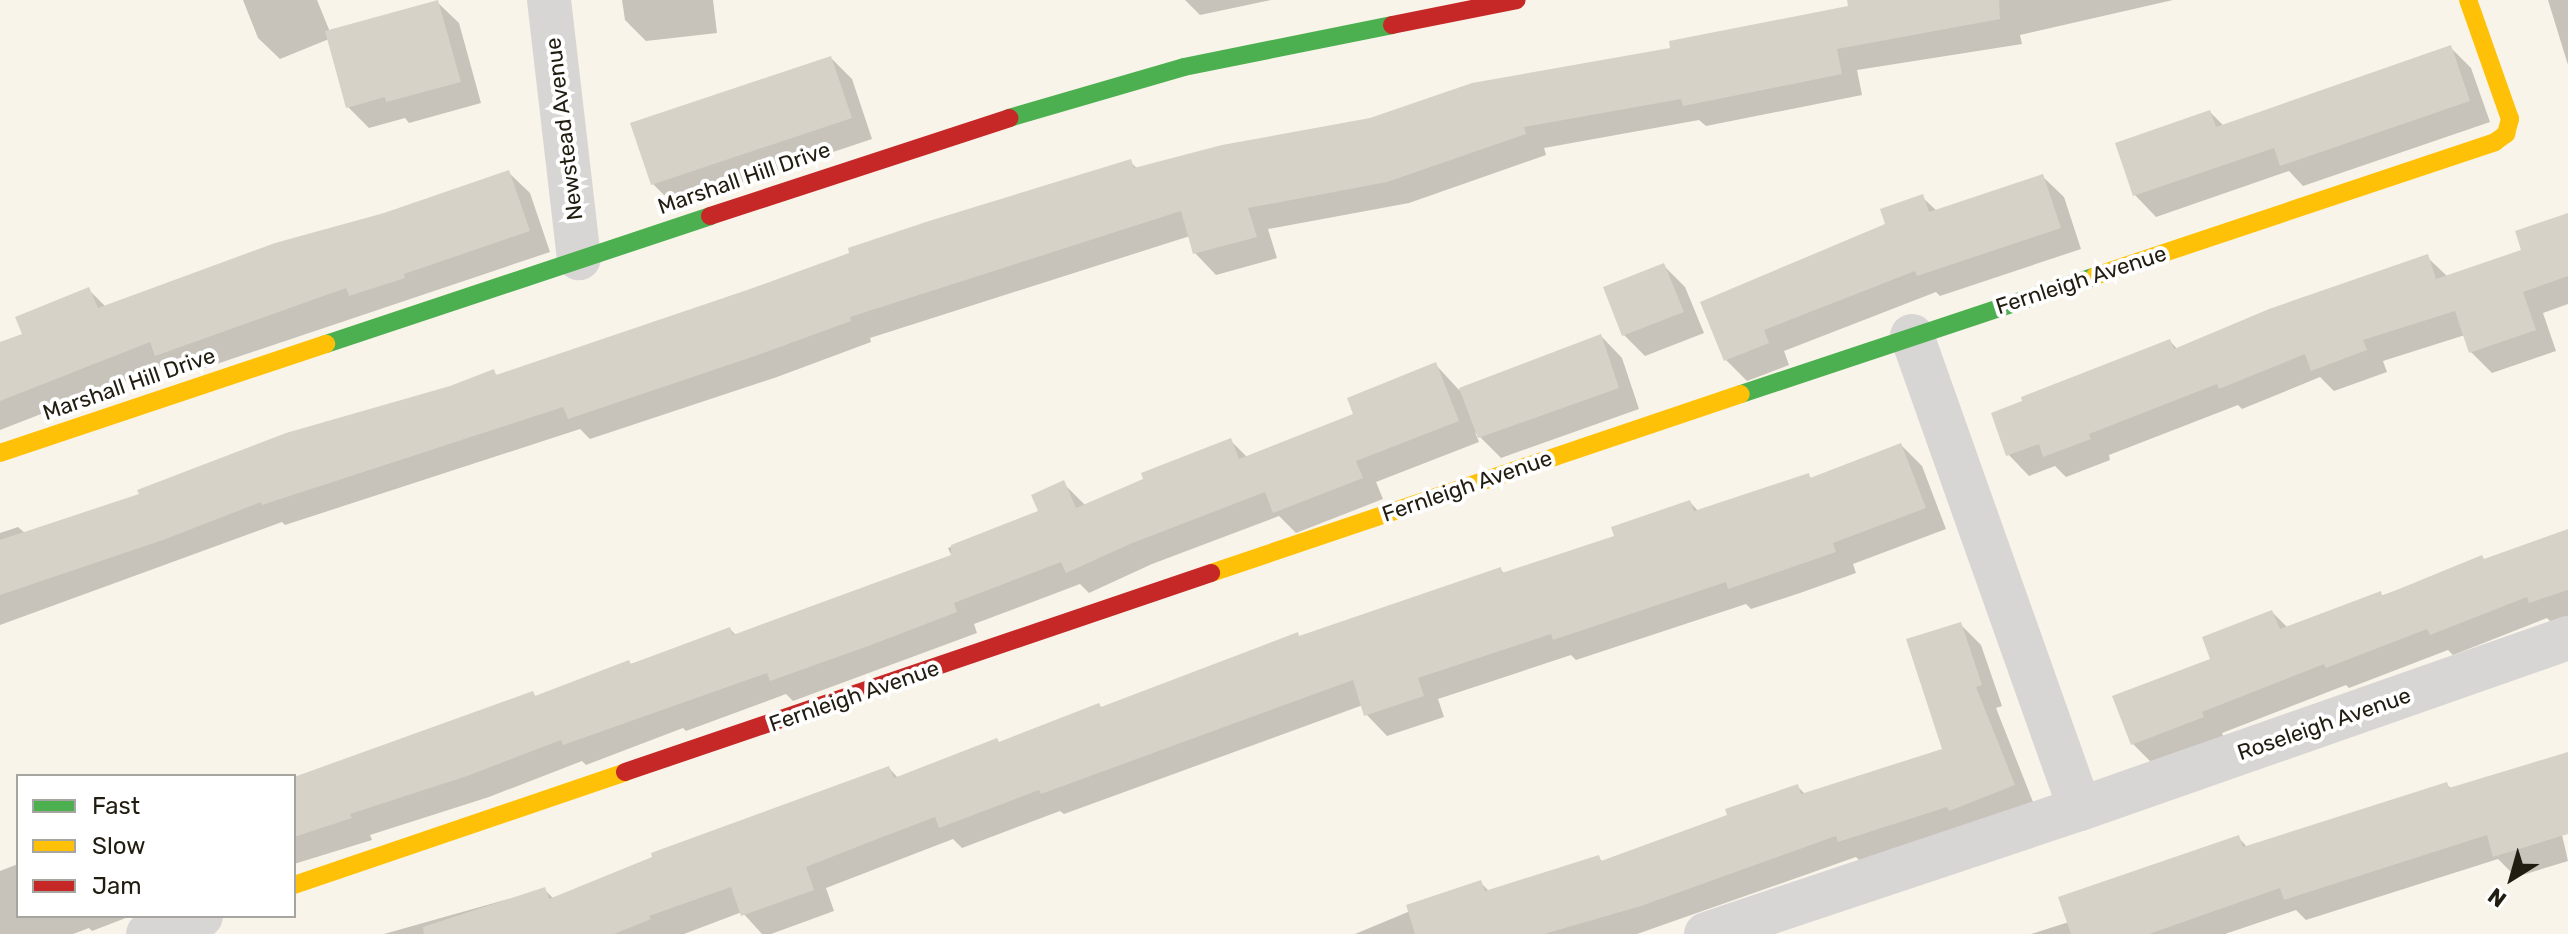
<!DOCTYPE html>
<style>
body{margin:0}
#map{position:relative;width:2568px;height:934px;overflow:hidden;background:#f9f4e9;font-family:Rubik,sans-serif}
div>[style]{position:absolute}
.shadow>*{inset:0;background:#0003}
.building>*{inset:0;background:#d6d2c7}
.street>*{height:44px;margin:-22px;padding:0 22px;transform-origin:22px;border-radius:22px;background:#d8d6d4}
.fast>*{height:18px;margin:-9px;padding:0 9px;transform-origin:9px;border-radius:9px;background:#4caf50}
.slow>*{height:18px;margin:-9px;padding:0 9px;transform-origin:9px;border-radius:9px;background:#ffc107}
.jam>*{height:18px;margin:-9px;padding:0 9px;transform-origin:9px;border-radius:9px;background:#c62828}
span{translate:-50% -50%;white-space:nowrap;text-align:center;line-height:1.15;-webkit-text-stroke:8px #fff;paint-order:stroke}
.street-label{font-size:22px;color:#221d11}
.legend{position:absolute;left:16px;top:774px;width:280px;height:144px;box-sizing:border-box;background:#fff;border:2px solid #a7a5a0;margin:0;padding:10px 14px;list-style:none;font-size:24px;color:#221d11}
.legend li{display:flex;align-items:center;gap:16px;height:40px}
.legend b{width:40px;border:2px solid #a7a5a0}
.north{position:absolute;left:2472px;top:838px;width:80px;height:80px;-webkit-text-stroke:6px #fff;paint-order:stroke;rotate:217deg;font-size:22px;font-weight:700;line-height:32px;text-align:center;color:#221d11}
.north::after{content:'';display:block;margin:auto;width:28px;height:36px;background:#221d11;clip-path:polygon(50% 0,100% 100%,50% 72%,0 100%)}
</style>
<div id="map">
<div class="shadow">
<i style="clip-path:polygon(243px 0,317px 0,330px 32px,437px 2px,459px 23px,481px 103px,409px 123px,405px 118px,369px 128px,348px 107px,329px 39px,280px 59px,258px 38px)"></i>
<i style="clip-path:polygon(622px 0,713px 0,717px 33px,646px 41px,625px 20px)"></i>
<i style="clip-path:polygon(1185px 0,1271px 0,1200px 15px)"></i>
<i style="clip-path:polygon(1849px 0,2173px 0,2020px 35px,2022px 44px,1857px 70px,1862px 95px,1706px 126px,1699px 120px,1544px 148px,1546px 155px,1409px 203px,1268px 229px,1277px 258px,1216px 275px,1195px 253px,1190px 236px,870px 338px,871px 342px,777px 377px,590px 439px,580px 429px,285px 525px,282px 522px,0 625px,0 533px,18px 527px,26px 534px,493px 372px,498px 376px,1130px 162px,1138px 169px,1370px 120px,1850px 8px)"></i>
<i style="clip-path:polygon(2548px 0,2568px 0,2568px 65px)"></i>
<i style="clip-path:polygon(2450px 47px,2471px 68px,2490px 122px,2303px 186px,2289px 171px,2156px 217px,2135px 195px,2210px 112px,2224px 126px)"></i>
<i style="clip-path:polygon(831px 58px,852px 79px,872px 139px,674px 205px,653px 184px)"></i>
<i style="clip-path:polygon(508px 172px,530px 193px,550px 252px,178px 377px,167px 365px,0 430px,0 345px,24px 335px,89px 290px,106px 307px)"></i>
<i style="clip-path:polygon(2042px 176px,2064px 197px,2081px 249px,1940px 296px,1936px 292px,1784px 351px,1789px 365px,1747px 381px,1726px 360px,1922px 197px,1937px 211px)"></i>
<i style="clip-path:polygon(2568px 215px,2568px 304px,2543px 313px,2556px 351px,2492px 373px,2471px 352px,2465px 335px,2383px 361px,2387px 372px,2334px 391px,2320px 377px,2242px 409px,2238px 405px,2109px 455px,2110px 460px,2066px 477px,2055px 466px,2029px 476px,2008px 454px,2170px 341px,2178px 350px,2427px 257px,2448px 277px,2524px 251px)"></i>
<i style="clip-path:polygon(1664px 266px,1685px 287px,1704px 333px,1645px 356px,1624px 335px)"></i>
<i style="clip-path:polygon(1601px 336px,1622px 358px,1639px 409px,1501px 458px,1475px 432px,1479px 442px,1376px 482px,1383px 499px,1296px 533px,1279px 516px,1152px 564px,1089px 593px,1080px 584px,974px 624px,977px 633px,793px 701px,786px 694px,686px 731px,683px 728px,586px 765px,582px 761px,489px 797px,370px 835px,372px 840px,294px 864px,294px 780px,533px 694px,537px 697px,730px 629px,737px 636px,952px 557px,948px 548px,1041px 512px,1063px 483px,1086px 506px,1230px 440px,1247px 457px,1356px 415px,1436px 365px,1459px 390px)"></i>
<i style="clip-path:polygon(1901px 445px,1922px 466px,1946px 529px,1853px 564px,1856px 573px,1800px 593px,1751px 609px,1746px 604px,1576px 660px,1571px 655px,1438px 699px,1444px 717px,1387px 736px,1366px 714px,1363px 705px,1064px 814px,1060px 811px,962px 848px,953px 839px,826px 888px,834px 911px,771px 934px,762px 934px,742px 912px,684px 934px,384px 934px,544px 889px,554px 899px,889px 768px,898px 778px,1500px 569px,1505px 574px,1617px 537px,1690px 502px,1699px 512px,1808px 475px,1812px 479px)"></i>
<i style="clip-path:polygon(2568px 531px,2568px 618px,2552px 623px,2547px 618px,2453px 655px,2448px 650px,2349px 688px,2346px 685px,2222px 733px,2224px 738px,2154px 765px,2133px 744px,2213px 660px,2272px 612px,2288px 628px)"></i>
<i style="clip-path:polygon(1960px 624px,1981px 645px,2002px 706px,1996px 708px,2035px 807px,1861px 862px,1856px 857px,1637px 934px,1355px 934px,1480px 882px,1490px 892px,1598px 857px,1603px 862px,1730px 816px,1797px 786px,1805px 794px,1945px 750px)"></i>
<i style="clip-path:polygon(2568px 754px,2568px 823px,2560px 826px,2568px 861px,2516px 877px,2498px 859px,2306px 920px,2296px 910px,2225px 934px,2031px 934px,2069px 922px,2239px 838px,2248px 848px,2446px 784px,2452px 789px)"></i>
<i style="clip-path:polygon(18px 864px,18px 916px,131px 916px,92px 931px,89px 928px,73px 934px,0 934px,0 871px)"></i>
</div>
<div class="building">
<i style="clip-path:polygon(438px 0,461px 82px,386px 102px,385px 97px,346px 108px,325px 31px)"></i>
<i style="clip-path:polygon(1847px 0,1999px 0,2000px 19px,1837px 49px,1842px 74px,1683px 106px,1681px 99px,1524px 127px,1526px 134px,1387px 182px,1248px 208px,1257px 237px,1193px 254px,1181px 211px,850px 317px,851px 321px,755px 356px,568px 419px,563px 407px,262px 505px,261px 502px,163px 540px,0 595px,0 540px,139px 494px,137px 490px,286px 433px,450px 386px,494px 369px,496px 375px,750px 289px,849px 253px,848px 248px,929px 221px,1131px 159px,1134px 168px,1222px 145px,1370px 118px,1472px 83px,1670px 48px,1669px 41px,1848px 6px)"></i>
<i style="clip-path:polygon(2451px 45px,2470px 101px,2280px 166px,2274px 148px,2133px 196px,2115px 143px,2210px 110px,2216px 127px)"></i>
<i style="clip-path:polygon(831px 56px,852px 118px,651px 185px,630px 123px)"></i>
<i style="clip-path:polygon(509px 170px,530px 231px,404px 274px,405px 278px,349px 296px,346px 288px,155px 356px,150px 342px,0 401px,0 342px,22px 334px,15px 317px,89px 287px,98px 308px,275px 243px,384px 213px)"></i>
<i style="clip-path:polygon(2043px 174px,2061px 228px,1917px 276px,1915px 271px,1764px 330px,1769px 343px,1724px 361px,1700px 302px,1885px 224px,1880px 209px,1923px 194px,1929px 212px)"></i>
<i style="clip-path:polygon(2568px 213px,2568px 276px,2523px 292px,2536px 330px,2469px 353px,2455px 311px,2363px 340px,2367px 350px,2311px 371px,2305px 354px,2219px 389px,2217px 384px,2089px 434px,2091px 439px,2043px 457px,2039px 444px,2006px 456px,1991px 413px,2022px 401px,2021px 397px,2170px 339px,2174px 349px,2269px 309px,2428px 254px,2436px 279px,2521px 250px,2515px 231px)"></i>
<i style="clip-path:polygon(1664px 263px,1684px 312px,1622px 336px,1603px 287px)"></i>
<i style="clip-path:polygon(1601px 334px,1619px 388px,1478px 438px,1459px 388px)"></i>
<i style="clip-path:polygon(1436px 362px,1459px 421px,1356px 461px,1363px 478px,1273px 513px,1265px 492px,1130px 544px,1066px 573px,1061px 562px,954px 603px,957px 612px,871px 645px,770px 681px,767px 673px,563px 745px,561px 740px,467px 776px,350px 814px,352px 818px,294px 837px,294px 777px,533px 691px,535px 696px,629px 660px,631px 664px,730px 627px,733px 635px,951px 555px,951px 545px,1038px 511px,1031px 495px,1064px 480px,1076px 508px,1143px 479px,1141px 473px,1231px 438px,1239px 459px,1353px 414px,1347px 398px)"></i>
<i style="clip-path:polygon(1901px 443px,1926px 508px,1833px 543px,1836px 552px,1778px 572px,1728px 589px,1726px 582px,1553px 640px,1551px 634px,1418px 678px,1424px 696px,1364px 716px,1353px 680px,1041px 794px,1039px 790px,939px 828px,935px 817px,872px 841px,806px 867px,814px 890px,741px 916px,731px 887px,649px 916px,651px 919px,614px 934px,424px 934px,423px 927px,545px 887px,549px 899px,652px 857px,651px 853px,889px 766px,894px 778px,997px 738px,999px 742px,1099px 703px,1101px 707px,1298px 632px,1299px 636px,1501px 567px,1502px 573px,1614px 536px,1611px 527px,1690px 500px,1694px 511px,1809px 473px,1810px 478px)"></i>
<i style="clip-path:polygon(2568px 529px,2568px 590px,2529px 603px,2527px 597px,2430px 635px,2427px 629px,2326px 668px,2324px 664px,2202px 712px,2204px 717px,2131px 745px,2112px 696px,2210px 659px,2202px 637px,2272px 610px,2280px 629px,2381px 591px,2382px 596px,2482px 555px,2484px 559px)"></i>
<i style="clip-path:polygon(1961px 622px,1982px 685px,1976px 687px,2015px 785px,1949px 811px,1947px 807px,1838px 842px,1836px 836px,1641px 906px,1544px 934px,1415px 934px,1406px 905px,1481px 880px,1485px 891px,1599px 855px,1601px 861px,1727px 815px,1725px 809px,1798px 784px,1801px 794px,1942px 749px,1906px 639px)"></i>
<i style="clip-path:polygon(2568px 752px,2568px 834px,2493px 857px,2487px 835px,2284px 900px,2280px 888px,2149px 934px,2071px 934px,2058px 897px,2239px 835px,2243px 847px,2447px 782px,2449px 788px)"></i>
</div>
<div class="street">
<i style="left:549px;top:0;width:260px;rotate:83.4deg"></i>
<i style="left:2080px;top:809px;width:517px;rotate:-19.31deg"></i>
<i style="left:148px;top:934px;width:56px;rotate:-18.8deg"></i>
<i style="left:1706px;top:934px;width:394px;rotate:-18.5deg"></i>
<i style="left:2080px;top:809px;width:502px;rotate:-109.55deg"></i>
</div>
<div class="fast">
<i style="left:1009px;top:118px;width:182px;rotate:-16.2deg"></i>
<i style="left:1184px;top:67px;width:212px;rotate:-11.4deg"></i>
<i style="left:326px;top:344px;width:405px;rotate:-18.4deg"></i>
<i style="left:1741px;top:394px;width:373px;rotate:-18.4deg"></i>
</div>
<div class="slow">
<i style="left:2095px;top:276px;width:422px;rotate:-18.5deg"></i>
<i style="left:2495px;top:142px;width:14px;rotate:-36deg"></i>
<i style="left:2506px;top:134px;width:16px;rotate:-75deg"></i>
<i style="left:2510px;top:119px;width:126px;rotate:-109.4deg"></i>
<i style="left:0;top:453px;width:344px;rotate:-18.5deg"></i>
<i style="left:1211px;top:573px;width:559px;rotate:-18.66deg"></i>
<i style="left:294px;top:885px;width:350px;rotate:-18.8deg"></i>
</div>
<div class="jam">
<i style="left:1392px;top:25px;width:127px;rotate:-11.3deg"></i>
<i style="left:710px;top:216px;width:315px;rotate:-18.1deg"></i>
<i style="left:625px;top:772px;width:619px;rotate:-18.76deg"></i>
</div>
<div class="street-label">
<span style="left:564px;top:129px;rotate:-97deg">Newstead Avenue</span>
<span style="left:744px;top:178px;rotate:-19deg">Marshall Hill Drive</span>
<span style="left:2081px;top:280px;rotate:-18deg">Fernleigh Avenue</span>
<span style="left:129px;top:384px;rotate:-19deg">Marshall Hill Drive</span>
<span style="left:1467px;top:486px;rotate:-19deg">Fernleigh Avenue</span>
<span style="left:854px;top:696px;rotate:-19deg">Fernleigh Avenue</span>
<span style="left:2324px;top:724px;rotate:-19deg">Roseleigh Avenue</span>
</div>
<ul class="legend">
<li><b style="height:10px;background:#4caf50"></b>Fast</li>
<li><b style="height:10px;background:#ffc107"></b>Slow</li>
<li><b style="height:10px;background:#c62828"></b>Jam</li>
</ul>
<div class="north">N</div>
</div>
